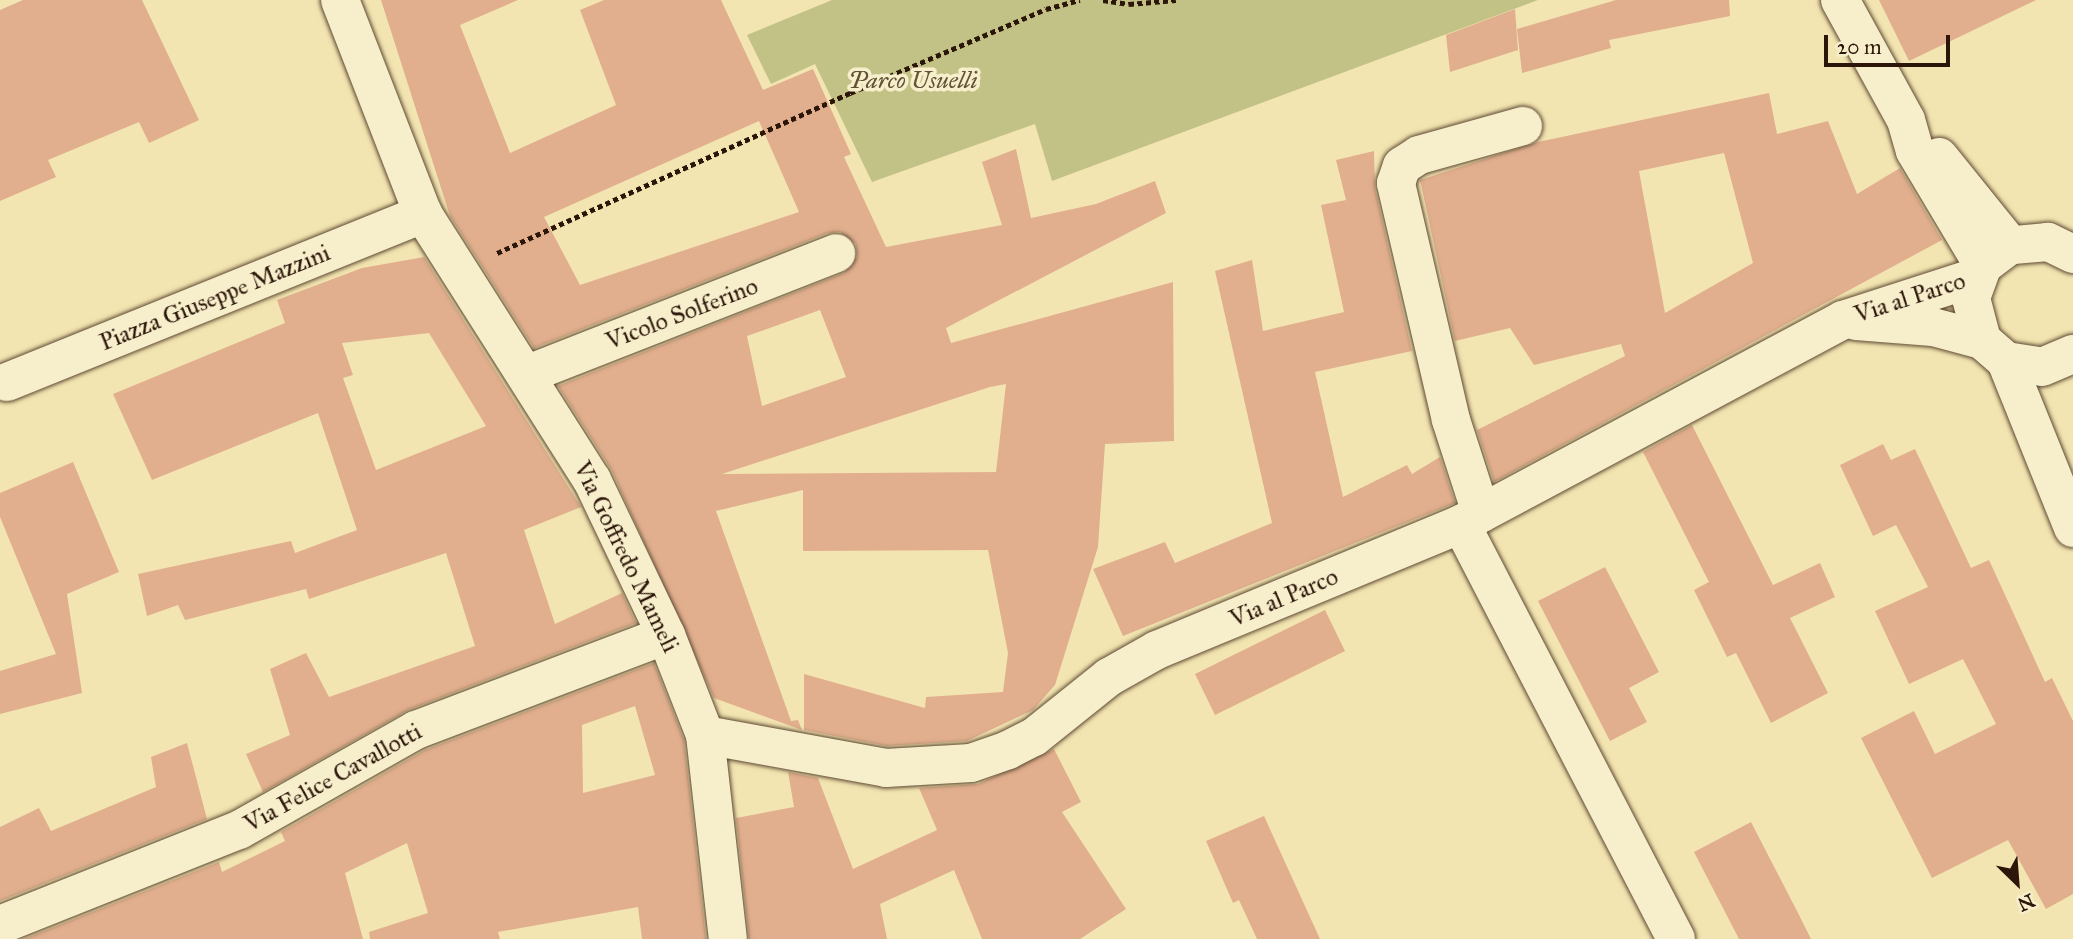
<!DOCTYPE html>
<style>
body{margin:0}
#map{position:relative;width:2073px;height:939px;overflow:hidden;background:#f3e5b1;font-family:"IM FELL Great Primer",serif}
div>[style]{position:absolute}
.green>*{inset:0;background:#c3c286}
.building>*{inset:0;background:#e1af8e}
.path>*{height:4.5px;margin-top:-2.25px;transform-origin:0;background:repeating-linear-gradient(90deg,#2c1609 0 5px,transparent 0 8.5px)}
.roads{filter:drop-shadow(0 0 2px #5e4a33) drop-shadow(0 0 2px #5e4a33)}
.minor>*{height:38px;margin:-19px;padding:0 19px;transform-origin:19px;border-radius:19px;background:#f7eecc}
span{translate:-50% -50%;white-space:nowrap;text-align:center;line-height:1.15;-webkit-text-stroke:7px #f7eecc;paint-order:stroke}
.park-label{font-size:24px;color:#615235;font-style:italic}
.street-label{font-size:24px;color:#2c1609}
.north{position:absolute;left:1982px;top:848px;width:70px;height:70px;-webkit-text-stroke:5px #f7eecc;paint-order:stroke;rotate:155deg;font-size:19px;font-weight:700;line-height:28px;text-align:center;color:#2c1609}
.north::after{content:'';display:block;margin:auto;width:24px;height:32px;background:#2c1609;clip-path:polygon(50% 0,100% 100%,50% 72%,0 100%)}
.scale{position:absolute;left:1824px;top:35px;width:126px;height:32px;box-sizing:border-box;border:4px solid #2c1609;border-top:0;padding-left:9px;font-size:21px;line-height:24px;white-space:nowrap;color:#2c1609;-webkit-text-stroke:5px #f7eecc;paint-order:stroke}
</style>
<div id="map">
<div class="green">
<i style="clip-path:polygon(832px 0,1538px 0,1052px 181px,1035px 124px,872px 182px,815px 64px,771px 84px,747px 35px)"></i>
</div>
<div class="building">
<i style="clip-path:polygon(23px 0,142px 0,199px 120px,149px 143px,139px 122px,48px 160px,56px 177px,0 201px,0 10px)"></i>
<i style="clip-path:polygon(evenodd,381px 0,518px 0,460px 25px,510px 153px,616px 105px,580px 10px,604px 0,721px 0,763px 90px,813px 69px,851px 154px,844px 157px,886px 247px,1002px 225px,982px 162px,1016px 149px,1031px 218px,1096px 204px,1155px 181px,1166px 213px,946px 328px,951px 343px,1173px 282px,1174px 441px,1105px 444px,1098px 547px,1055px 685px,1033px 710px,967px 741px,887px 746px,804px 730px,804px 674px,925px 708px,926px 697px,1003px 692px,1008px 653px,988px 550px,803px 551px,803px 490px,716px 511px,791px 721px,798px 720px,802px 730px,714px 698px,612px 471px,558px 386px,844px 273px,857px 257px,856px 244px,840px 232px,828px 233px,534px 348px,450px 216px,381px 0,759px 121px,799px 212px,580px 285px,544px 217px,759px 121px,381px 0,820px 310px,846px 377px,762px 406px,747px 336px,820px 310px,381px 0,1006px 384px,996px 472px,722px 474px,990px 387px,1006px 384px)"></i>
<i style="clip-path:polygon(1616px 0,1729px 0,1730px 16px,1609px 40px,1611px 48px,1522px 73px,1517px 29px)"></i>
<i style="clip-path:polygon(1879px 0,2036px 0,1909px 61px)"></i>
<i style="clip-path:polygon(1515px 9px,1518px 50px,1450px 72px,1446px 35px)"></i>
<i style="clip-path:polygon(evenodd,1769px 93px,1777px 134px,1828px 121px,1857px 194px,1900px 168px,1942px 240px,1494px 482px,1477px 430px,1625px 356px,1621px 344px,1534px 365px,1510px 328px,1455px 341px,1420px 180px,1538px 142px,1769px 93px,1724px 153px,1753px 263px,1665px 313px,1639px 171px,1724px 153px)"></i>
<i style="clip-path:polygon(1374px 151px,1375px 188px,1412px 351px,1315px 372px,1343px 497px,1407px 465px,1412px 474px,1440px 457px,1455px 503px,1123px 636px,1093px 569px,1165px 542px,1175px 563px,1272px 523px,1215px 271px,1252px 260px,1263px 331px,1344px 312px,1321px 205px,1346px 200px,1336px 160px)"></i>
<i style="clip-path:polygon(evenodd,424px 257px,581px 507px,524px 530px,555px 624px,622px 593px,636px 623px,408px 710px,263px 792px,246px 754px,290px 735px,270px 669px,306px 653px,329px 697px,475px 646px,446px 553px,309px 599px,306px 589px,185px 620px,178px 605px,147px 616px,138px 574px,291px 541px,295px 553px,357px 530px,318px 413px,152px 480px,113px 394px,285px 323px,277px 300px,362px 268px,424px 257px,429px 333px,486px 426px,376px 470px,343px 378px,353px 375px,342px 343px,429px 333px)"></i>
<i style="clip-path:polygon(1692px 425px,1773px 585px,1820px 563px,1835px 597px,1790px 618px,1828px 693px,1771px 723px,1736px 653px,1727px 657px,1694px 590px,1709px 582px,1643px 452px)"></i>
<i style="clip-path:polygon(1883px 444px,1891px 460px,1915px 449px,1971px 568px,1989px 560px,2045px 682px,2052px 678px,2073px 721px,2073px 894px,2046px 909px,2008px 840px,1932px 878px,1861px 738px,1914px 711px,1935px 754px,1996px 724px,1963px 659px,1909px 684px,1875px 611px,1928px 587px,1896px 525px,1873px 536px,1840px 465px)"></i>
<i style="clip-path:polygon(73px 462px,119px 572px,67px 594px,82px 693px,0 714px,0 671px,56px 654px,0 517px,0 493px)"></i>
<i style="clip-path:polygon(1605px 567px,1659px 672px,1629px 688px,1647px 722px,1610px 741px,1538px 601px)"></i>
<i style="clip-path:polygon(1325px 610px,1345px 651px,1215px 715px,1195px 674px)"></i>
<i style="clip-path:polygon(evenodd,654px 663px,684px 740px,706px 939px,642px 939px,638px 907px,498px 932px,500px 939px,370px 939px,369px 932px,428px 913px,407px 843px,345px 873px,363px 939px,24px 939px,219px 862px,222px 872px,285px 841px,281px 832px,425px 750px,654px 663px,635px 706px,655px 775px,583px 793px,582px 725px,635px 706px)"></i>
<i style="clip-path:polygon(187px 743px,207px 819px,0 901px,0 827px,39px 808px,51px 831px,156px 787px,151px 757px)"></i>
<i style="clip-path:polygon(1054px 749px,1081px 802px,1062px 812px,1126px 909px,1080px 939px,982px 939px,954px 870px,880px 904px,887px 939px,749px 939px,736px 818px,794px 807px,788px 772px,818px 778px,853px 869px,937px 830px,919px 788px,978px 784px)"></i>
<i style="clip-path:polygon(1264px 816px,1320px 939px,1257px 939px,1239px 900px,1233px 903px,1206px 841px)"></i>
<i style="clip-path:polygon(1751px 822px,1798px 913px,1811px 939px,1739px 939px,1694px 852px)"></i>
</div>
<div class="path">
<i style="left:1103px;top:0;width:26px;rotate:9deg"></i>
<i style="left:1129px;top:4px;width:47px;rotate:-4.9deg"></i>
<i style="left:497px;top:253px;width:388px;rotate:-24.4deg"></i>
<i style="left:850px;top:93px;width:213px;rotate:-23.2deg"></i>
<i style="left:1046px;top:9px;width:35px;rotate:-15deg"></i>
</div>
<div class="roads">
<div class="minor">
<i style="left:340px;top:0;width:230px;rotate:68.8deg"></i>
<i style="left:423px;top:214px;width:315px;rotate:57.6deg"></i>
<i style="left:592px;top:480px;width:172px;rotate:64.5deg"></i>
<i style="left:666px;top:635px;width:107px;rotate:68.7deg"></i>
<i style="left:705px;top:735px;width:205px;rotate:83.6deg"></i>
<i style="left:1840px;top:0;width:137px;rotate:61.2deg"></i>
<i style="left:1906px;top:120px;width:32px;rotate:74deg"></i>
<i style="left:1915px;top:151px;width:133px;rotate:59.2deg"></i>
<i style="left:1939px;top:157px;width:113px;rotate:51.1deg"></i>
<i style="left:2073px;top:254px;width:28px;rotate:-154deg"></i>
<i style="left:2048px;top:242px;width:38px;rotate:175deg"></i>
<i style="left:2010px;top:245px;width:34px;rotate:143deg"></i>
<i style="left:1983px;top:265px;width:35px;rotate:110deg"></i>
<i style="left:1971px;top:298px;width:43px;rotate:75.3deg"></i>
<i style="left:1982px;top:340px;width:32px;rotate:41deg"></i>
<i style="left:2006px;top:361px;width:36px;rotate:9deg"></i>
<i style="left:2042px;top:367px;width:34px;rotate:-23deg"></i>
<i style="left:1856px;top:321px;width:77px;rotate:4.5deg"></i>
<i style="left:1933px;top:327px;width:51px;rotate:14.9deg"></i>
<i style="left:2006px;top:361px;width:180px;rotate:68.1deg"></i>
<i style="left:528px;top:374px;width:331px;rotate:-21.4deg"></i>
<i style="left:7px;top:382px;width:449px;rotate:-22deg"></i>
<i style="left:1481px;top:513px;width:98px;rotate:-107.9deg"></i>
<i style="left:1451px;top:420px;width:243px;rotate:-103.1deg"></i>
<i style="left:1396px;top:183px;width:18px;rotate:-71deg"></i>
<i style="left:1402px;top:166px;width:20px;rotate:-33deg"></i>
<i style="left:1419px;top:155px;width:108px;rotate:-15.6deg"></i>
<i style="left:1461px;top:524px;width:467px;rotate:62.6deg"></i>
<i style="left:705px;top:735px;width:184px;rotate:10.3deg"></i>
<i style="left:886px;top:768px;width:85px;rotate:-3.4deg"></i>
<i style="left:971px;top:763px;width:39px;rotate:-19deg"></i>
<i style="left:1008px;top:750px;width:29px;rotate:-27deg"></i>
<i style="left:1034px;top:737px;width:96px;rotate:-38.7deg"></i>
<i style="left:1109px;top:677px;width:55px;rotate:-29.4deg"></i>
<i style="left:1157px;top:650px;width:329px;rotate:-22.5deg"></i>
<i style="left:1461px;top:524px;width:433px;rotate:-28.1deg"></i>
<i style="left:1843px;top:320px;width:140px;rotate:-17.9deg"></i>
<i style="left:0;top:925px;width:257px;rotate:-21.7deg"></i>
<i style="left:239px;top:830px;width:203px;rotate:-29.5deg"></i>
<i style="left:416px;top:730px;width:267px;rotate:-20.8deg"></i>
</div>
</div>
<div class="park-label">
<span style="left:913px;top:81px">Parco Usuelli</span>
</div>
<div class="street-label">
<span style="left:215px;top:298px;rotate:-22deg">Piazza Giuseppe Mazzini</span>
<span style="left:1910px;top:298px;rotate:-18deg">Via al Parco</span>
<span style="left:682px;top:314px;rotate:-21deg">Vicolo Solferino</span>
<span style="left:626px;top:557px;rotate:64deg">Via Goffredo Mameli</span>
<span style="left:1284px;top:598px;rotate:-23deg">Via al Parco</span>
<span style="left:333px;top:778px;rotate:-29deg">Via Felice Cavallotti</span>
</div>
<div class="north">N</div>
<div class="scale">20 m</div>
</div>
